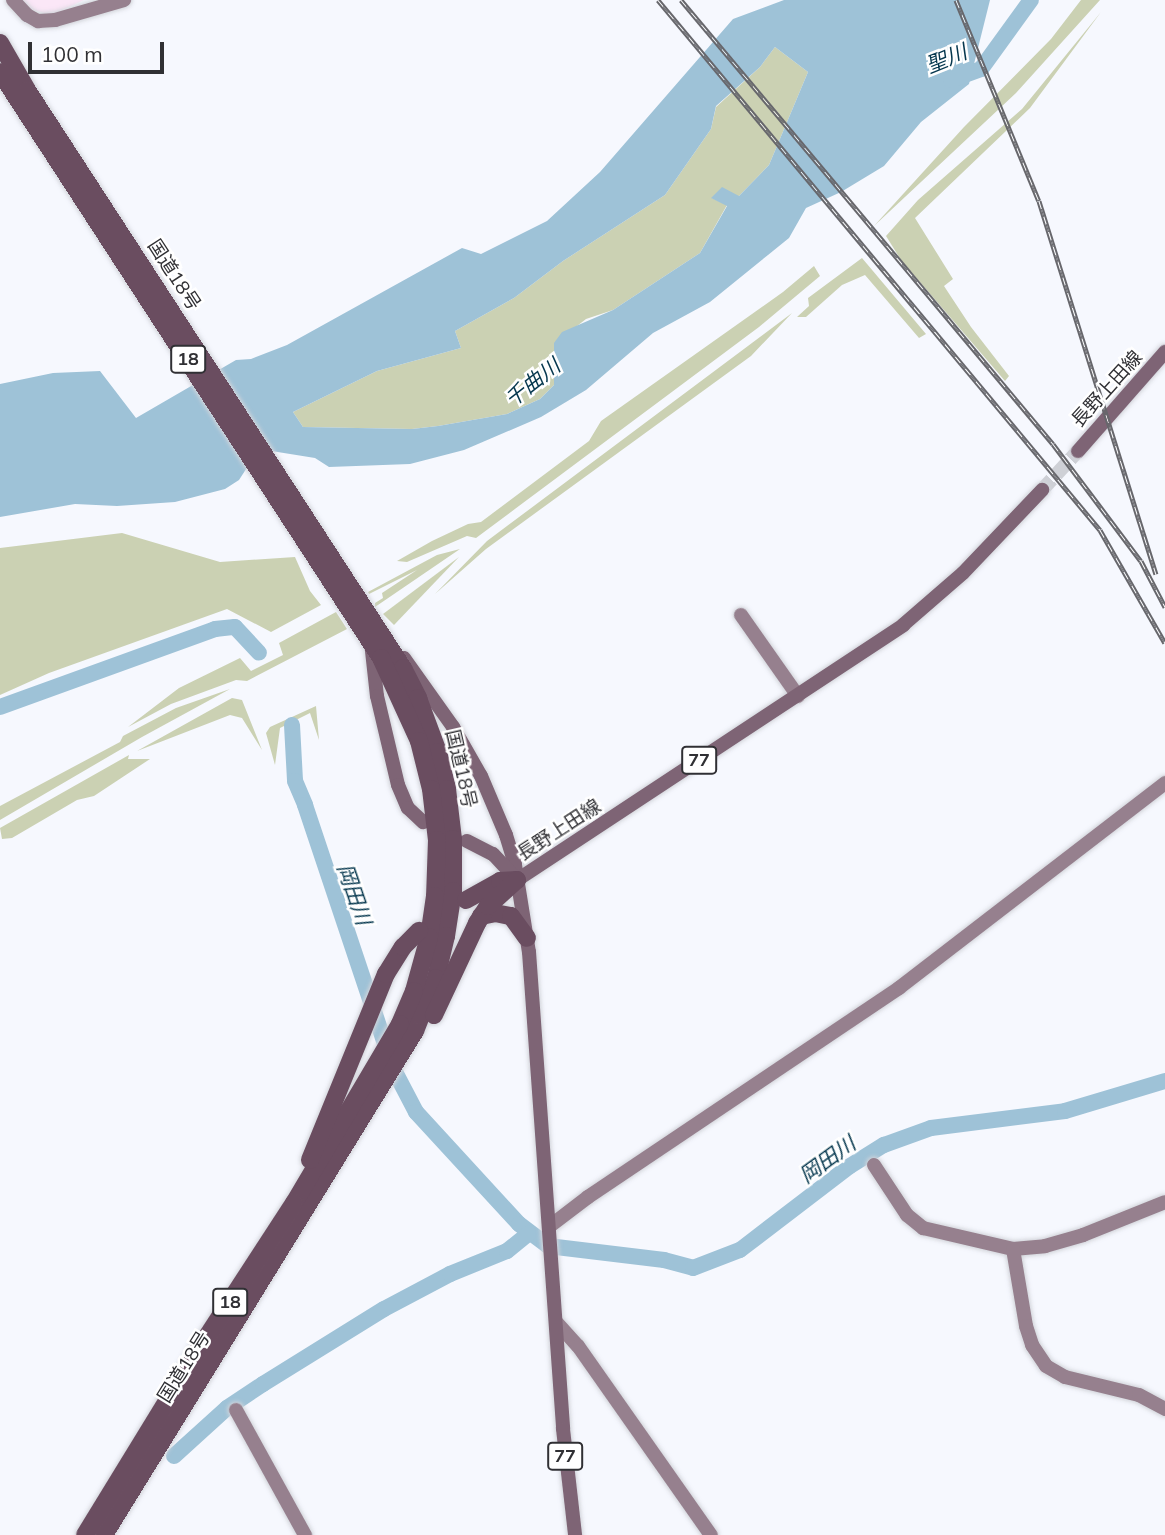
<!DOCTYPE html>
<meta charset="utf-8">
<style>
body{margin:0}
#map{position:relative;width:1165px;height:1535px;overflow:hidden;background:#f6f8fe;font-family:Mulish,"Noto Sans JP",sans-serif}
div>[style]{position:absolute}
.industrial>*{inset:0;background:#fbe7f7}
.green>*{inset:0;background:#cbd1b3}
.water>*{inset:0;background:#9ec2d7}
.river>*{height:16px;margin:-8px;padding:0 8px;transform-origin:8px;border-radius:8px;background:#9ec2d7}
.primary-tunnel>*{height:14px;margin-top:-7px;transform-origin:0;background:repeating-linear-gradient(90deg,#ced0d6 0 14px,transparent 0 21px)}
.roads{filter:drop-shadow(0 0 2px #d2d4da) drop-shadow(0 0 2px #d2d4da)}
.secondary>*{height:14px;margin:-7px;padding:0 7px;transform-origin:7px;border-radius:7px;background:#96808e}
.primary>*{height:14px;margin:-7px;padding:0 7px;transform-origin:7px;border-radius:7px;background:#7e6475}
.highway>*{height:18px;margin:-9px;padding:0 9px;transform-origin:9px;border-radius:9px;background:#6a4d60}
.rail>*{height:5px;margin-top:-2.5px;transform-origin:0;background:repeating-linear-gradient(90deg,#fff 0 8px,#67676c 0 16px);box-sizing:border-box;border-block:2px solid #67676c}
span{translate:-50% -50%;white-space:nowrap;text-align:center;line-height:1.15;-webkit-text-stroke:5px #fff;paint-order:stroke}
.shield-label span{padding:2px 5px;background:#fff;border:2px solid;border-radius:5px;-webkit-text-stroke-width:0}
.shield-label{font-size:18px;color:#303034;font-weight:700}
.street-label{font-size:19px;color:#303034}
.water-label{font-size:21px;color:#05374e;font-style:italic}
.scale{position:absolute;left:28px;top:42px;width:136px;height:32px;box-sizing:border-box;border:4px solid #303034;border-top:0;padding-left:9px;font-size:21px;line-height:24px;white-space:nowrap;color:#303034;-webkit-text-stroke:5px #fff;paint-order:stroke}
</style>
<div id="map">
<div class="industrial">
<i style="clip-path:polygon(20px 0,84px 0,51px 15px,30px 9px)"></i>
</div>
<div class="green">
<i style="clip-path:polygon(1081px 0,1100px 0,1016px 93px,874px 226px,964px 127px,1051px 39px)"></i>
<i style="clip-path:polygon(1101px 12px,1030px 108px,915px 218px,953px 279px,944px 286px,971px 327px,1009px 376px,1005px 381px,901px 260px,886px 236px,918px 200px,1022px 109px)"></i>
<i style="clip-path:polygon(775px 47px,808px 72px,769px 165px,739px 196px,712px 198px,727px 205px,700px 253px,613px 310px,586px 319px,554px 344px,554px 385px,540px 399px,507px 414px,438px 426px,412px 429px,303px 427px,293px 412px,377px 371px,461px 348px,455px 331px,514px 298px,563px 261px,665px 195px,711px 129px,716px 107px,760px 67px)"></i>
<i style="clip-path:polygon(862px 258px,926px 334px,919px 338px,865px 275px,842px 285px,806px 317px,797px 317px,809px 306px,808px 298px)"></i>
<i style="clip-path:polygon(814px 266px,820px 276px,759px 327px,476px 538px,467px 536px,407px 562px,397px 561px,432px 541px,468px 524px,481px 522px,589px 441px,601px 421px,783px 292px)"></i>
<i style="clip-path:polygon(792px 313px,751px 356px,486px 549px,435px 594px,487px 541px)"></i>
<i style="clip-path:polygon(122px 533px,220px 562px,295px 557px,310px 591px,321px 605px,271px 632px,227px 609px,49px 673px,0 695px,0 548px)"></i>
<i style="clip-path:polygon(460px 549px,375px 607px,375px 603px,383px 598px,382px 593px,417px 570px,369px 594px,368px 592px,437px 555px)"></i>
<i style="clip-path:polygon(459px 557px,394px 625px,383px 614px)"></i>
<i style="clip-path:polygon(336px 612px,347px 629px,247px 681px,236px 680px,171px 704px,128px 727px,179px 688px,240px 658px,251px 671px,283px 655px,279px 643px)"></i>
<i style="clip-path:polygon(230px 689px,142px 737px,0 820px,0 806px,120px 742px,123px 736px,176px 708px)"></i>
<i style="clip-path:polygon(232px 698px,242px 700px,262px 750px,242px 718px,230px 715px,137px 751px)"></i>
<i style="clip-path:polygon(316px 706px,319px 740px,310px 713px,280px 728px,275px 765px,266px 733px,270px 727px)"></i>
<i style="clip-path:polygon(129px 755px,128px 759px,150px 759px,94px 796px,77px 800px,12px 838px,2px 839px,0 828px)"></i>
</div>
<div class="water">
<i style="clip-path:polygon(evenodd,784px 0,990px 0,969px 84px,921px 122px,884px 166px,841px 192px,806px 208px,789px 238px,710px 302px,653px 333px,586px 390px,541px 417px,464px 450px,410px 464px,329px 467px,315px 458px,259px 449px,239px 480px,225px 489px,175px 502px,117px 506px,75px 504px,0 517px,0 384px,53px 373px,100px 371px,136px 418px,236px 360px,251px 359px,287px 345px,462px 248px,481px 254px,547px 221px,600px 172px,733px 19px,784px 0,775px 47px,808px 72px,769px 165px,739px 196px,722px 187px,711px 198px,727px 206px,700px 253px,613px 310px,562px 332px,554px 343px,554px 385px,540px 399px,507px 414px,438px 426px,412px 429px,303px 427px,293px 412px,377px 371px,461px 348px,455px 331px,514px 298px,563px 261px,665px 195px,711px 129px,716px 106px,760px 67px,775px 47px)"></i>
</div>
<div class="river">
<i style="left:951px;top:80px;width:32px;rotate:-20deg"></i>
<i style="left:981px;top:69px;width:85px;rotate:-54.1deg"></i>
<i style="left:0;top:707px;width:229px;rotate:-19.9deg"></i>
<i style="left:215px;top:629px;width:20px;rotate:-6deg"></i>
<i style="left:235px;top:627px;width:35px;rotate:47deg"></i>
<i style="left:292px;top:725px;width:56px;rotate:86.9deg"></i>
<i style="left:295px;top:781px;width:26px;rotate:67deg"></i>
<i style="left:305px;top:805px;width:277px;rotate:71.5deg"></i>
<i style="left:393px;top:1068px;width:50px;rotate:62.4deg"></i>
<i style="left:416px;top:1112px;width:152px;rotate:47.4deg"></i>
<i style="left:519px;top:1224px;width:36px;rotate:37deg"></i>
<i style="left:548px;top:1246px;width:117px;rotate:6.9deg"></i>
<i style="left:664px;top:1260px;width:30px;rotate:15deg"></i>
<i style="left:693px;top:1268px;width:50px;rotate:-21deg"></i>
<i style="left:740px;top:1250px;width:138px;rotate:-37.4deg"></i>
<i style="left:850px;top:1166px;width:40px;rotate:-32deg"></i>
<i style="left:884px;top:1145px;width:50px;rotate:-19.9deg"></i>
<i style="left:931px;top:1128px;width:135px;rotate:-7.2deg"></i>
<i style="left:1065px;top:1111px;width:104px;rotate:-16.7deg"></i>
<i style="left:174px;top:1456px;width:72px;rotate:-42.2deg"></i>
<i style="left:227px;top:1408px;width:43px;rotate:-33.7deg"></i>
<i style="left:263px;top:1384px;width:142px;rotate:-31.8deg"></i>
<i style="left:384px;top:1309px;width:75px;rotate:-27.9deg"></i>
<i style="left:450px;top:1274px;width:61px;rotate:-22deg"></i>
<i style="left:507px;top:1251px;width:28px;rotate:-39deg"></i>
</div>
<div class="primary-tunnel">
<i style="left:1042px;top:490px;width:53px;rotate:-47.3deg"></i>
</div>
<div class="roads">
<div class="secondary">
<i style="left:13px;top:0;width:21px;rotate:47deg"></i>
<i style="left:27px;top:15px;width:13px;rotate:29deg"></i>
<i style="left:38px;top:21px;width:17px;rotate:-3deg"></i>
<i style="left:55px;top:20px;width:72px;rotate:-16.2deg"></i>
<i style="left:741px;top:615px;width:99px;rotate:54.9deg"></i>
<i style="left:874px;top:1165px;width:60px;rotate:56.6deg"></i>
<i style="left:907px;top:1215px;width:21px;rotate:39deg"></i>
<i style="left:923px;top:1228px;width:92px;rotate:13.1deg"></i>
<i style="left:1013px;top:1249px;width:32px;rotate:-5deg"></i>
<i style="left:1045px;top:1246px;width:40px;rotate:-16deg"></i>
<i style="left:1083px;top:1235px;width:88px;rotate:-21.9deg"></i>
<i style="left:550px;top:1226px;width:48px;rotate:-37.3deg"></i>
<i style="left:588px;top:1197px;width:375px;rotate:-33.9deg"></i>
<i style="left:899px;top:988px;width:336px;rotate:-37.6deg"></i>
<i style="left:1013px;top:1249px;width:78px;rotate:80.4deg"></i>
<i style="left:1026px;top:1326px;width:20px;rotate:72deg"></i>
<i style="left:1032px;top:1345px;width:25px;rotate:56deg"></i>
<i style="left:1046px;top:1366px;width:22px;rotate:30deg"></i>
<i style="left:1065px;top:1377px;width:76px;rotate:13.7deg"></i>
<i style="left:1139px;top:1395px;width:30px;rotate:28deg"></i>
<i style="left:557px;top:1323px;width:31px;rotate:48deg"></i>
<i style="left:578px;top:1346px;width:231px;rotate:54.9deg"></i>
<i style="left:236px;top:1410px;width:143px;rotate:61.1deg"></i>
</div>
<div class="primary">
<i style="left:1078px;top:451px;width:132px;rotate:-48.7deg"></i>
<i style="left:371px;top:642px;width:54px;rotate:83.7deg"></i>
<i style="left:377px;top:696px;width:91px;rotate:76.7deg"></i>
<i style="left:398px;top:785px;width:25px;rotate:67deg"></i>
<i style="left:408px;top:808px;width:21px;rotate:43deg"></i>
<i style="left:404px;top:658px;width:85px;rotate:54.6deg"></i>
<i style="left:453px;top:727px;width:56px;rotate:60.3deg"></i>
<i style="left:481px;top:776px;width:64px;rotate:67deg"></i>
<i style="left:506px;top:835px;width:31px;rotate:73deg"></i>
<i style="left:515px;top:865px;width:88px;rotate:80.9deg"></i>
<i style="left:529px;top:952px;width:478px;rotate:85.9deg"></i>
<i style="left:563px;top:1429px;width:107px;rotate:83.5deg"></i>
<i style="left:467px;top:841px;width:29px;rotate:27deg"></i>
<i style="left:493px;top:854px;width:34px;rotate:47deg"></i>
<i style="left:517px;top:880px;width:463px;rotate:-33.4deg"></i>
<i style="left:903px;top:625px;width:79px;rotate:-40.9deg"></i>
<i style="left:963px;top:573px;width:115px;rotate:-46.4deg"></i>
</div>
<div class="highway">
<i style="left:0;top:43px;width:54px;rotate:60.1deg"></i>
<i style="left:27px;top:90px;width:690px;rotate:56.96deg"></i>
<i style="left:403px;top:668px;width:34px;rotate:63deg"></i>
<i style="left:418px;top:698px;width:58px;rotate:69.7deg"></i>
<i style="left:438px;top:752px;width:38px;rotate:76deg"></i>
<i style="left:447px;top:789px;width:50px;rotate:83.2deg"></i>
<i style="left:453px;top:839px;width:52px;rotate:90deg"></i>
<i style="left:453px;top:891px;width:46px;rotate:98.8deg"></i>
<i style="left:446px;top:936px;width:43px;rotate:103.4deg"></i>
<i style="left:436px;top:978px;width:57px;rotate:111.6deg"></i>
<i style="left:415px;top:1031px;width:592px;rotate:121.68deg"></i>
<i style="left:0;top:72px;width:699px;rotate:56.97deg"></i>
<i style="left:381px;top:658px;width:91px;rotate:65.4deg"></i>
<i style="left:419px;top:741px;width:49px;rotate:76deg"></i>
<i style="left:431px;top:789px;width:51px;rotate:83.3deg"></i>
<i style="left:437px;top:840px;width:56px;rotate:92deg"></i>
<i style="left:435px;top:896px;width:41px;rotate:98.3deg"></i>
<i style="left:429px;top:937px;width:56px;rotate:105.5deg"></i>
<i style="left:414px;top:991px;width:36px;rotate:113deg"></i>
<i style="left:400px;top:1024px;width:208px;rotate:120.6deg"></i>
<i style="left:294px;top:1203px;width:174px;rotate:123.1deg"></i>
<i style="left:199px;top:1349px;width:218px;rotate:121.5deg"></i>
<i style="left:466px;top:900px;width:39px;rotate:-29deg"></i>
<i style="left:500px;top:881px;width:17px;rotate:-3deg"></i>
<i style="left:481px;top:916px;width:14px;rotate:-12deg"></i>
<i style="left:495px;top:913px;width:16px;rotate:11deg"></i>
<i style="left:511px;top:916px;width:27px;rotate:54deg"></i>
<i style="left:434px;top:1015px;width:102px;rotate:-64.9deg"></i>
<i style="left:477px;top:923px;width:20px;rotate:-57deg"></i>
<i style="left:488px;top:906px;width:39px;rotate:-42deg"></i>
<i style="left:310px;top:1160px;width:201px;rotate:-67.8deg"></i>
<i style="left:386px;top:974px;width:32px;rotate:-58deg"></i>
<i style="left:403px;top:947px;width:23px;rotate:-45deg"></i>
</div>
</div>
<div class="rail">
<i style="left:658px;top:0;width:690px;rotate:50.17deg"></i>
<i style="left:1100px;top:530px;width:130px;rotate:60.1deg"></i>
<i style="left:681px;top:0;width:579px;rotate:50.04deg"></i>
<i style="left:1053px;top:444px;width:146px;rotate:53.1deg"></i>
<i style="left:1141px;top:561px;width:52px;rotate:62.4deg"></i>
<i style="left:956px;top:0;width:217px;rotate:67.6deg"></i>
<i style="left:1039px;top:201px;width:391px;rotate:72.6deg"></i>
</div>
<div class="shield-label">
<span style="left:188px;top:359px">18</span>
<span style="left:699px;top:760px">77</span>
<span style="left:230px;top:1302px">18</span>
<span style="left:565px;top:1456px">77</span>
</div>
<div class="street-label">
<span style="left:174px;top:275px;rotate:57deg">国道18号</span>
<span style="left:1107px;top:389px;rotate:-48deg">長野上田線</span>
<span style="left:461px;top:769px;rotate:77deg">国道18号</span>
<span style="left:559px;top:830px;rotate:-33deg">長野上田線</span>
<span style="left:184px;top:1367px;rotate:-58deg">国道18号</span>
</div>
<div class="water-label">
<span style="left:946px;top:58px;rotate:-22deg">聖川</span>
<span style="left:532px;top:382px;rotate:-38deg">千曲川</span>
<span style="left:355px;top:894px;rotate:71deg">岡田川</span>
<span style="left:827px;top:1159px;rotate:-36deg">岡田川</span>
</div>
<div class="scale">100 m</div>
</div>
